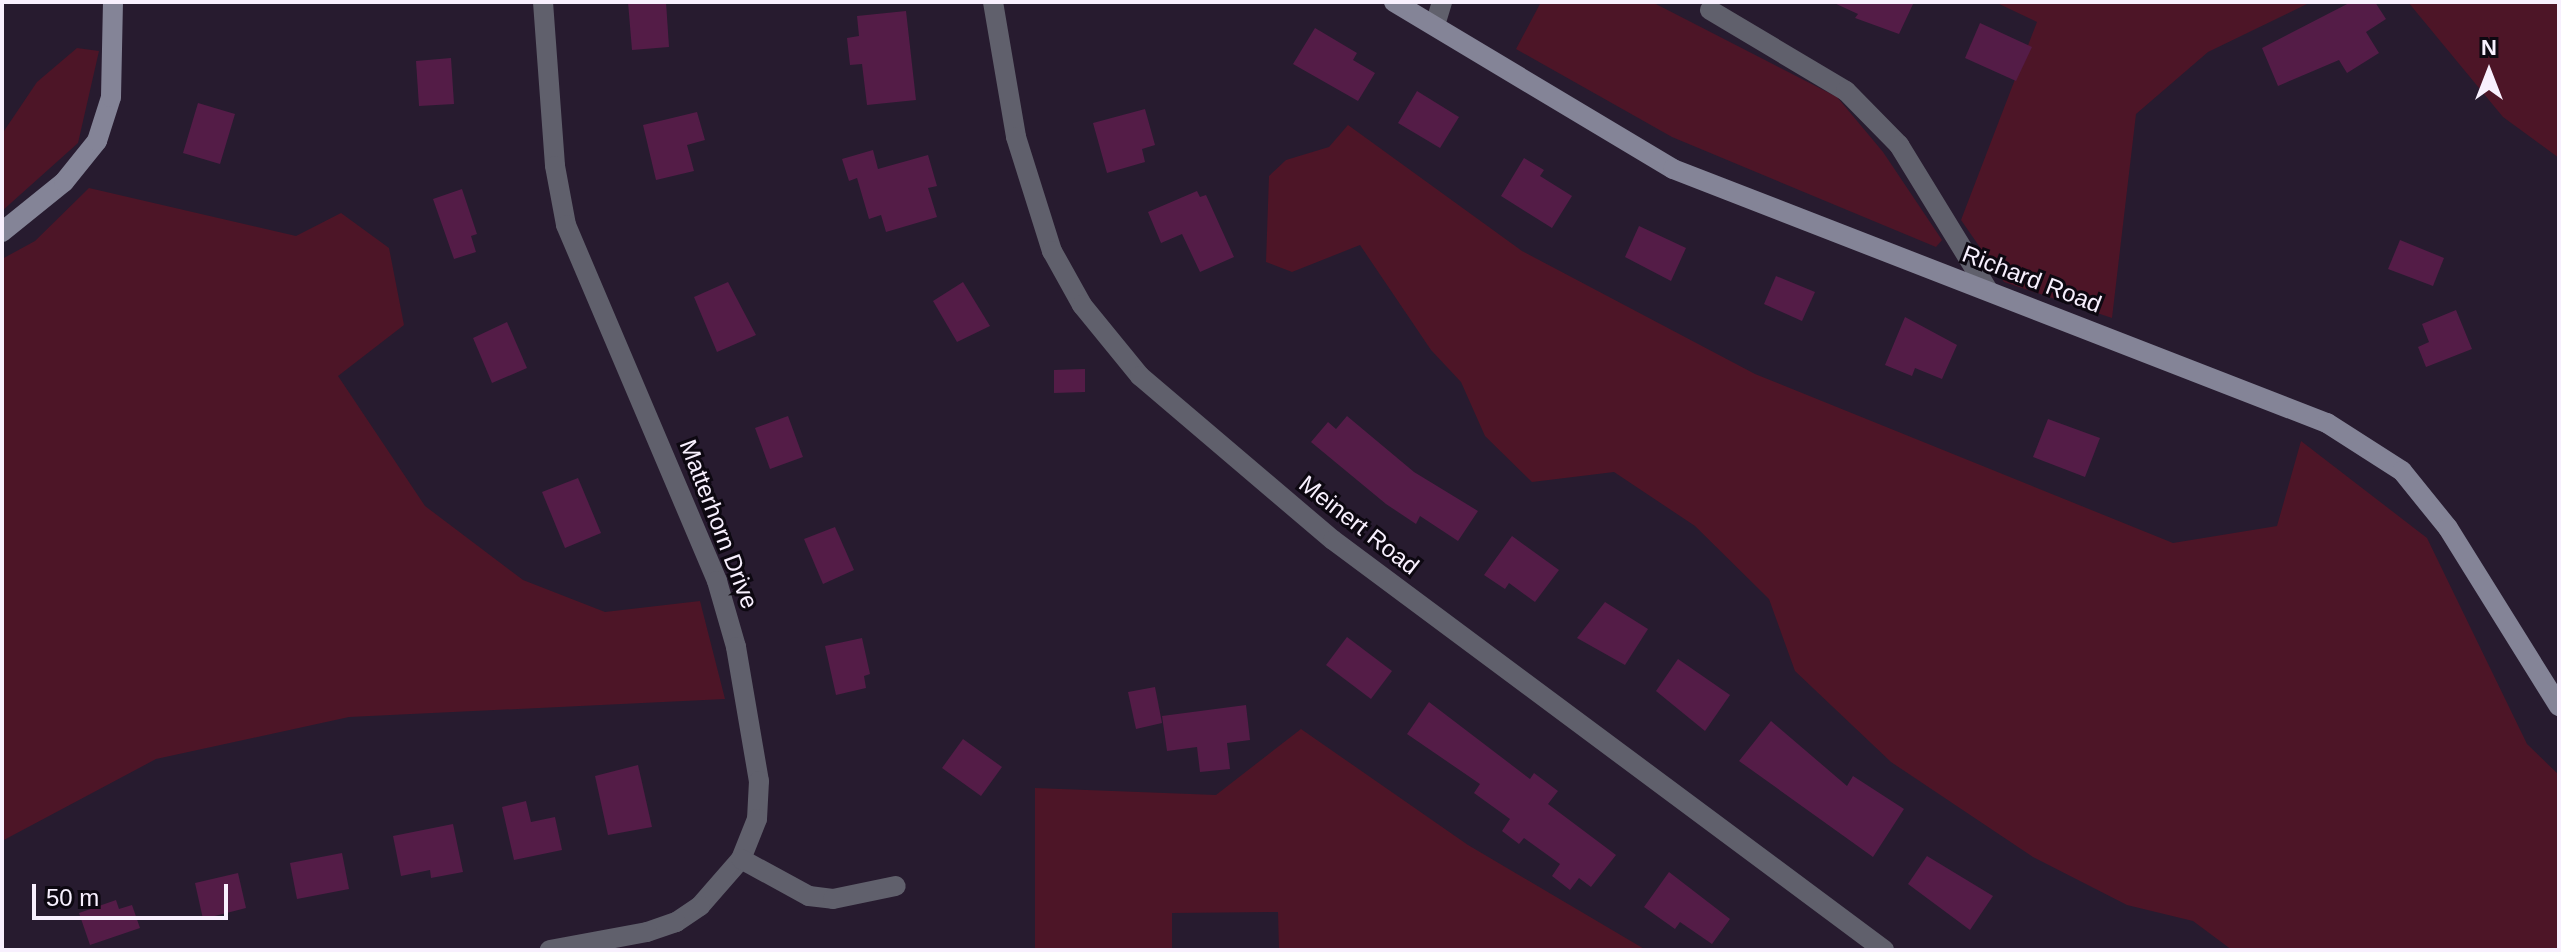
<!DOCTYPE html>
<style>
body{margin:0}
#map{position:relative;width:2561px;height:952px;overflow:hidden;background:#271b2f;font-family:Helvetica,sans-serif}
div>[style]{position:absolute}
.green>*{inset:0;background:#4d1527}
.building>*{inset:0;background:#541c47}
.street>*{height:20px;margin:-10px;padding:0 10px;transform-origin:10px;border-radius:10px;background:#60606c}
.secondary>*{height:20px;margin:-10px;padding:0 10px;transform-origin:10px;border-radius:10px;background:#848497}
span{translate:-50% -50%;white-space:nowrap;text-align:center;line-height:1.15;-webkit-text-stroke:6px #0d0811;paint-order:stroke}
.street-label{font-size:24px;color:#f8f0fe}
.frame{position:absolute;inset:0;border:4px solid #f8f0fe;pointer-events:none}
.north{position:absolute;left:2449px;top:32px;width:80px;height:80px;-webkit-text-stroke:6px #0d0811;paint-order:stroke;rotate:0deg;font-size:22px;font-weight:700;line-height:32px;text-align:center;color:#f8f0fe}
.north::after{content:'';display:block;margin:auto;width:28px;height:36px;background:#f8f0fe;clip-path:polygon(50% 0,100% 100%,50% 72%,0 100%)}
.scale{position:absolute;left:32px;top:884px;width:196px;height:36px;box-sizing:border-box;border:4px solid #f8f0fe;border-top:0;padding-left:10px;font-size:24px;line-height:28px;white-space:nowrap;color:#f8f0fe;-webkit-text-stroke:6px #0d0811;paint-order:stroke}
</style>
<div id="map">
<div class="green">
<i style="clip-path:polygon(1541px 2px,1652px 2px,1837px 97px,1883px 152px,1942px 240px,1936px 247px,1672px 137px,1516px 49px)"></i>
<i style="clip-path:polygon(1995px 2px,2311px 2px,2208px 52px,2136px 114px,2112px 318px,2004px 282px,1961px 220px,2037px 22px)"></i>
<i style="clip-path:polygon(2408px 2px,2559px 2px,2559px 158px,2503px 117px)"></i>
<i style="clip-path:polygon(77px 48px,99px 51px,78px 143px,2px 211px,2px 134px,37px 82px)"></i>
<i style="clip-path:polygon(1348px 125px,1522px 251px,1755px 374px,2173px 543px,2277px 526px,2301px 441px,2427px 538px,2527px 744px,2559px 775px,2559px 950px,2232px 950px,2193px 921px,2127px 905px,2033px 857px,1891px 762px,1795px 671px,1769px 599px,1695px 526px,1614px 472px,1532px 482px,1485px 436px,1461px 382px,1431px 350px,1360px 245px,1292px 272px,1266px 262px,1269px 176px,1286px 160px,1329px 147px)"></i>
<i style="clip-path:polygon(89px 188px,296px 236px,341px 213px,389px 248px,404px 325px,338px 376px,425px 506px,523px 580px,605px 612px,700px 601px,725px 699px,349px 717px,156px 759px,2px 841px,2px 259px,35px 241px)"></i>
<i style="clip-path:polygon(1301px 729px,1468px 845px,1646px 950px,1279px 950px,1278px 912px,1172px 913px,1172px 950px,1035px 950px,1035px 788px,1216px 795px)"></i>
</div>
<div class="building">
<i style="clip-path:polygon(628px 2px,666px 2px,669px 47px,632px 50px)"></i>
<i style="clip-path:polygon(1832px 2px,1914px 2px,1899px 34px,1855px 18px,1858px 14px)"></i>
<i style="clip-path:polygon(2351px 2px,2375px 2px,2386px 19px,2366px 32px,2379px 53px,2347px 73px,2339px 60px,2278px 86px,2262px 48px)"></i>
<i style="clip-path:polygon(906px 11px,916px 100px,867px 105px,862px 64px,850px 65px,847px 38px,859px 36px,857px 16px)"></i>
<i style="clip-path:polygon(1980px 23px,2032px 47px,2016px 81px,1965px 58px)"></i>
<i style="clip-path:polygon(1315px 28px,1357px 53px,1353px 60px,1375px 73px,1358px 101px,1293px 64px)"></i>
<i style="clip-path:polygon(451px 58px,454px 104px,419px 106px,416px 61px)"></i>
<i style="clip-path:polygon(1417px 91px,1459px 117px,1440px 148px,1398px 123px)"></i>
<i style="clip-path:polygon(198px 103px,235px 114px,220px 164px,183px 153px)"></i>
<i style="clip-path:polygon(1145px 109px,1155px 145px,1142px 149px,1145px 162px,1107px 173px,1093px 123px)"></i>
<i style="clip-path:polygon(697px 112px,705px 140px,687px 145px,694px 171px,656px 180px,643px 125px)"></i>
<i style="clip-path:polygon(873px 150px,878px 169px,928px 155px,937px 186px,928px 188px,937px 217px,886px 232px,881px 215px,869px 219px,857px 178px,849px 181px,842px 159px)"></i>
<i style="clip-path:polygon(1524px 158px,1544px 170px,1540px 176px,1572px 196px,1552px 228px,1501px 196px)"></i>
<i style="clip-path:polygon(462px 189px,477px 234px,471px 236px,476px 252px,454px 259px,433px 199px)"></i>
<i style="clip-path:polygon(1197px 191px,1200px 197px,1206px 195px,1234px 257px,1200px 272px,1182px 234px,1161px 243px,1148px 212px)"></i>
<i style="clip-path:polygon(1639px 226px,1686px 248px,1671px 281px,1625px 257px)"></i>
<i style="clip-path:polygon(2400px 240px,2444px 258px,2433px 286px,2388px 269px)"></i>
<i style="clip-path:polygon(1776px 276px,1815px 292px,1802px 321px,1764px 304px)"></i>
<i style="clip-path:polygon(728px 282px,756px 335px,717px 352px,694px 297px)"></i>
<i style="clip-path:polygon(963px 282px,990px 326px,957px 342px,933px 301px)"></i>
<i style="clip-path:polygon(2456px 310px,2472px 349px,2426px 367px,2418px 347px,2429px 342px,2422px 324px)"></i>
<i style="clip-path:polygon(1905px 317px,1957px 345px,1942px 379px,1915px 368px,1912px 376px,1885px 365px)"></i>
<i style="clip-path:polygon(507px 322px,527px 368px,492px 383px,473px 338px)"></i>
<i style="clip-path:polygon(1085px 369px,1085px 392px,1054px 393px,1054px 370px)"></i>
<i style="clip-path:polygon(788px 416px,803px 457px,770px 469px,755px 428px)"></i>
<i style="clip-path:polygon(1347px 416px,1414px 472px,1478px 511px,1458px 541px,1420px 516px,1416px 524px,1386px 504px,1311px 442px,1328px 422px,1336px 429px)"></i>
<i style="clip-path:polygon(2048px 419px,2100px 438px,2085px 477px,2033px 457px)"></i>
<i style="clip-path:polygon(578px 478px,601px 533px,565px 548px,542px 492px)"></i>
<i style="clip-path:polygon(835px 527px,854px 570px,823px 584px,804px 539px)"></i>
<i style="clip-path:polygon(1512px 536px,1559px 570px,1535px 602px,1509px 583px,1505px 589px,1484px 575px)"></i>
<i style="clip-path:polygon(1605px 602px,1648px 629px,1625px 665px,1577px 638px)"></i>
<i style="clip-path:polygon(1347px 637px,1392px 671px,1371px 699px,1326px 665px)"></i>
<i style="clip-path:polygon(862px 638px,870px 674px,864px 676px,866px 688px,836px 695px,825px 646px)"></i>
<i style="clip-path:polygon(1678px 659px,1730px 695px,1705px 731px,1656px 691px)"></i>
<i style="clip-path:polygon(1155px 687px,1162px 723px,1136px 729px,1128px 692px)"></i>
<i style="clip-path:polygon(1429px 702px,1530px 779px,1534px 773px,1558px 791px,1548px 804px,1616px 855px,1591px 887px,1579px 878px,1570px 890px,1552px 876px,1560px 864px,1524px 838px,1519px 844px,1502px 831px,1510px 819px,1474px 793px,1480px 784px,1407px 734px)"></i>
<i style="clip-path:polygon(1246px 705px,1250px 740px,1227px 743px,1230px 769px,1200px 772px,1197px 747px,1167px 751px,1162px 716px)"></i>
<i style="clip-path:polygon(1771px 721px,1847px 786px,1853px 776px,1904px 809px,1873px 857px,1739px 761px)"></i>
<i style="clip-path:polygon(963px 739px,1002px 767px,981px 796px,942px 768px)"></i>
<i style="clip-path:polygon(638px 765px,652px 827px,608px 835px,595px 776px)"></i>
<i style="clip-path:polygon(526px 801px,531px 822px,555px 817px,562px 850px,514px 860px,502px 807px)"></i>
<i style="clip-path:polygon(453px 824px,463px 872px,431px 878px,430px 870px,401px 876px,393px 836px)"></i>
<i style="clip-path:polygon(342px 853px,349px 889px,297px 899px,290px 863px)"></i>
<i style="clip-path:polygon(1927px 856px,1993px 896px,1970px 930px,1908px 884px)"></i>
<i style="clip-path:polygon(1669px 872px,1730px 919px,1712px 944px,1680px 922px,1675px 929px,1644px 907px)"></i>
<i style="clip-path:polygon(238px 873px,246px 908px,203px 919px,195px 883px)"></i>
<i style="clip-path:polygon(116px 900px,119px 909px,132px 905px,140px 928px,90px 945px,79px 913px)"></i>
</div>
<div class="street">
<i style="left:543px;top:2px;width:164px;rotate:85.8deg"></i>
<i style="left:555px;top:166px;width:60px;rotate:79.4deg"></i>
<i style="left:566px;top:225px;width:387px;rotate:67deg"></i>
<i style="left:717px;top:581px;width:69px;rotate:73.9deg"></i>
<i style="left:736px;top:647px;width:136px;rotate:80.3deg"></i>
<i style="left:759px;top:781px;width:38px;rotate:93deg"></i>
<i style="left:757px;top:819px;width:43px;rotate:111.8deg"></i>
<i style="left:741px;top:859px;width:62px;rotate:131.1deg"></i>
<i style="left:700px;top:906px;width:29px;rotate:146deg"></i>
<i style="left:676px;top:922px;width:31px;rotate:161deg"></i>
<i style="left:647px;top:932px;width:99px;rotate:169.5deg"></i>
<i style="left:993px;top:2px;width:137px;rotate:80.3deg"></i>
<i style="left:1016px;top:137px;width:120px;rotate:72.5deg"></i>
<i style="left:1052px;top:251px;width:62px;rotate:60.9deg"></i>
<i style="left:1082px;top:305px;width:92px;rotate:50.8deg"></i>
<i style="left:1140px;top:376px;width:253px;rotate:40.4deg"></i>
<i style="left:1333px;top:540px;width:687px;rotate:36.65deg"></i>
<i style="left:1710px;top:10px;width:158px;rotate:30.8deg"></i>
<i style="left:1846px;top:91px;width:76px;rotate:45.5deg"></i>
<i style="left:1899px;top:145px;width:170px;rotate:58.5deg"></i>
<i style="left:1435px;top:25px;width:24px;rotate:-73deg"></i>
<i style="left:741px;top:859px;width:77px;rotate:28.6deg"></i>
<i style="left:809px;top:896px;width:24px;rotate:7deg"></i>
<i style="left:833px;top:899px;width:64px;rotate:-11.7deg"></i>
</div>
<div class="secondary">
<i style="left:1394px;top:2px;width:325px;rotate:30.9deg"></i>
<i style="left:1673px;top:169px;width:702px;rotate:21.23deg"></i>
<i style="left:2327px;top:423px;width:89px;rotate:32.6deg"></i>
<i style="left:2402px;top:471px;width:73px;rotate:51.1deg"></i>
<i style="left:2448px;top:528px;width:210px;rotate:58.1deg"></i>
<i style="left:2px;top:232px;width:80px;rotate:-38.9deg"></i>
<i style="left:64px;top:182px;width:53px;rotate:-51.2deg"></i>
<i style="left:97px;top:141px;width:46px;rotate:-72.3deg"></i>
<i style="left:111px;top:97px;width:95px;rotate:-88.8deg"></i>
</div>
<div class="street-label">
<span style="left:2032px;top:279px;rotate:21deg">Richard Road</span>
<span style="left:719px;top:524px;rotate:69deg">Matterhorn Drive</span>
<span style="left:1359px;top:525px;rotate:38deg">Meinert Road</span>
</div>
<div class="frame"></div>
<div class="north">N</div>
<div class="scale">50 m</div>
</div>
